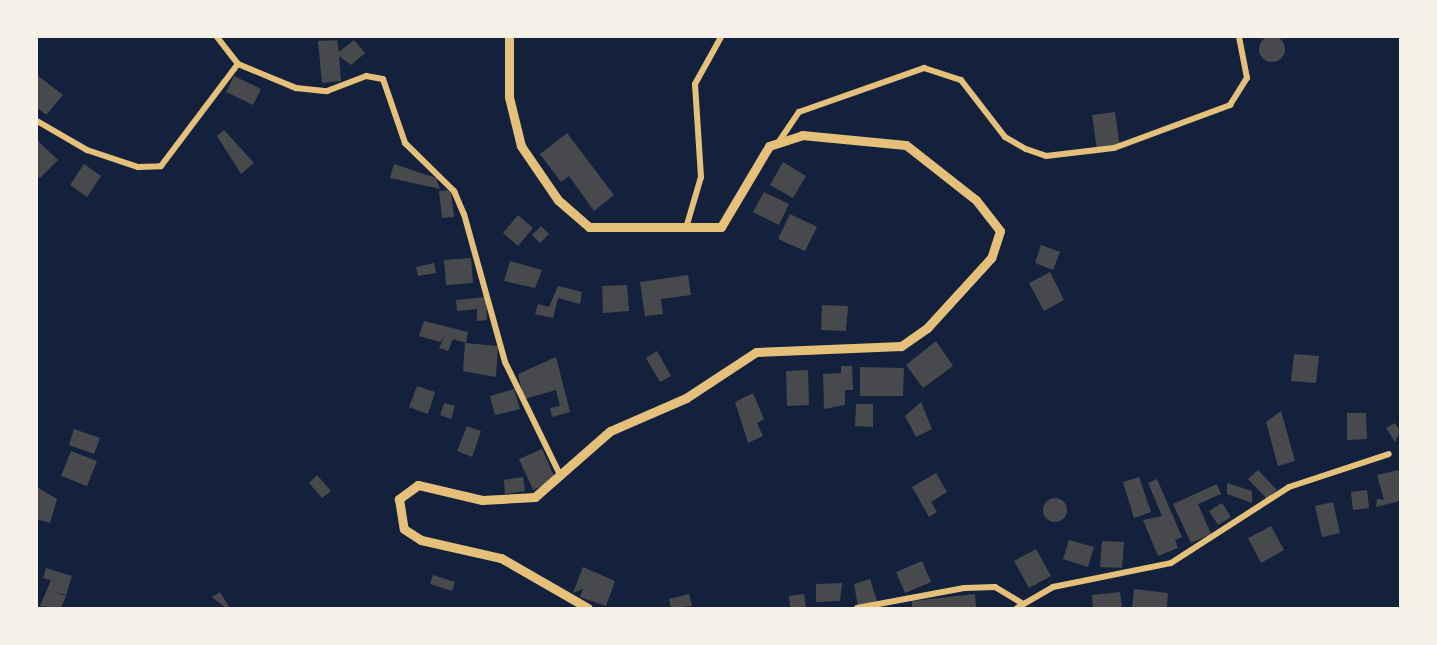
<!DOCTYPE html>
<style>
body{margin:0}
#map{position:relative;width:1437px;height:645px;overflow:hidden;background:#14213d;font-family:"PT Sans Narrow",sans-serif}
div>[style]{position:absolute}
.building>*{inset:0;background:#48494c}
.round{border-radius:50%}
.minor>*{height:6px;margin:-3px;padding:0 3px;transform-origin:3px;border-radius:3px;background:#e5c07b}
.secondary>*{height:9px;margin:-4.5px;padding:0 4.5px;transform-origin:4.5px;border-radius:4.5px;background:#e5c07b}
span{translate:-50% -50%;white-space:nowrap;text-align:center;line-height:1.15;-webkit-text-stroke:7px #f6f1e7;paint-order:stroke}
.frame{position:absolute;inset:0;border:38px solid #f6f1e7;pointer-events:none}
</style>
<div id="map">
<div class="building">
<i class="round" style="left:1259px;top:36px;width:26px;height:26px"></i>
<i style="clip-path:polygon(337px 40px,339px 52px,354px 40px,365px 53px,351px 65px,339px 56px,341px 81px,322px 83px,318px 41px)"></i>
<i style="clip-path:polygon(37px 75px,63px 95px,46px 115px,37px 107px)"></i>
<i style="clip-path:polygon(234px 76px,261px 89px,253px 105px,226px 92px)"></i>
<i style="clip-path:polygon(1115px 112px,1120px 147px,1097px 150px,1092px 115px)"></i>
<i style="clip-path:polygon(224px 130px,254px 163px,241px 174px,217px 136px)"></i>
<i style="clip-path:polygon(567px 133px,614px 195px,594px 211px,569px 176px,561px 182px,540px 154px)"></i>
<i style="clip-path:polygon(37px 140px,58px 160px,40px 178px,37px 175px)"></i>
<i style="clip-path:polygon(783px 162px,806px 176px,793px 198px,770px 185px)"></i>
<i style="clip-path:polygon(84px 164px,101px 176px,87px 197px,70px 185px)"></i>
<i style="clip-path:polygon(394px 164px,436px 178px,440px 189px,390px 178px)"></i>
<i style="clip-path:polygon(451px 190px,454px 217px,442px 218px,439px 191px)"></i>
<i style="clip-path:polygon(764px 192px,789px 204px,779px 225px,753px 212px)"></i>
<i style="clip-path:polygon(790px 214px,817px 227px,805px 251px,778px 239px)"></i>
<i style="clip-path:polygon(518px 215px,533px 228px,518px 246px,503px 233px)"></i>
<i style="clip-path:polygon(541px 226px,549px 234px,540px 243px,532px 235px)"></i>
<i style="clip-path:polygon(1041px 245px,1060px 252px,1053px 270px,1035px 263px)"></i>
<i style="clip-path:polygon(471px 258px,473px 283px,446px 285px,444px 260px)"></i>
<i style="clip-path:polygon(510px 261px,542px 270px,535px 288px,504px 281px)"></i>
<i style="clip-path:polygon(434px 263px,436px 273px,418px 276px,416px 267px)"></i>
<i style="clip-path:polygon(1050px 272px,1064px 300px,1044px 311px,1029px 283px)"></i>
<i style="clip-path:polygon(688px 275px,691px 295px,661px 299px,663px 314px,645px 316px,640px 282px)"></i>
<i style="clip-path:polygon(627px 285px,629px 311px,603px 313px,602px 286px)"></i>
<i style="clip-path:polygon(558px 286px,582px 292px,580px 304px,558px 298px,553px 318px,535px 314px,538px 304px,549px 307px)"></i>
<i style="clip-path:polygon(486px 297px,487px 320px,477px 321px,477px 309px,457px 311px,456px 300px)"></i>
<i style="clip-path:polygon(822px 305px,848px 306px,846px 331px,821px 330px)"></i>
<i style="clip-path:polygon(424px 321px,468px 332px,466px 343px,453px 339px,448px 351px,439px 348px,444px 336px,440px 342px,419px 336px)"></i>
<i style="clip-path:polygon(936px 341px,953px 366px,923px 388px,906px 365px)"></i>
<i style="clip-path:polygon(465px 343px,498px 346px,496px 377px,463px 371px)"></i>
<i style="clip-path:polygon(657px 351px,671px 376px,660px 382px,646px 358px)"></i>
<i style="clip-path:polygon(1294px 354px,1319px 356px,1316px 383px,1291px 381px)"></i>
<i style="clip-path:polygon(556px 357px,570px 412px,552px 417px,550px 408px,560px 406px,556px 390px,524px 399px,518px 374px)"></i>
<i style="clip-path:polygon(841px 366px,852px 366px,853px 390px,845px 390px,845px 405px,824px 409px,823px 374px,841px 373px)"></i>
<i style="clip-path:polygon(860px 367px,904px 368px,903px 396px,860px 396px)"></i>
<i style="clip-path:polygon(808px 370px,809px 405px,787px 406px,786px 371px)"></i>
<i style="clip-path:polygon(417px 386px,435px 392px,428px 414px,409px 407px)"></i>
<i style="clip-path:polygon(514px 389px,520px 409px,495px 415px,490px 396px)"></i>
<i style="clip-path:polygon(753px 393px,764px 419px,757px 423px,763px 436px,748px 443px,735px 402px)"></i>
<i style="clip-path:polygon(921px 402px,932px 429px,916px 437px,905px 416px)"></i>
<i style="clip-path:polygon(444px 403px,455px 406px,451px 419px,440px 415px)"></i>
<i style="clip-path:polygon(856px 404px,873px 404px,873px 427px,855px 426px)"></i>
<i style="clip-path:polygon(1281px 411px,1295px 461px,1278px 466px,1266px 422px)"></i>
<i style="clip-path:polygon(1347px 413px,1366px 413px,1367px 439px,1347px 440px)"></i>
<i style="clip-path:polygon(1395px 423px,1400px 431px,1395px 442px,1386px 428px)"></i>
<i style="clip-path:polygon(467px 426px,481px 431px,472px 457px,457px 451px)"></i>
<i style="clip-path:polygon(74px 429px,100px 438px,94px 454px,69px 445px)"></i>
<i style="clip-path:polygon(542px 449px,556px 480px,533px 490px,519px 459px)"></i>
<i style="clip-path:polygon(71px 451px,97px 461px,87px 486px,61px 476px)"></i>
<i style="clip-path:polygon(1258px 470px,1277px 490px,1267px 499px,1248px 479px)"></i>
<i style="clip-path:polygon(1399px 470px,1400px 501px,1376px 507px,1377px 499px,1384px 500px,1377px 475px)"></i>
<i style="clip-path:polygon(936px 473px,947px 492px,931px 502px,937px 512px,929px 517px,912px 487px)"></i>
<i style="clip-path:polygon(317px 475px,331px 491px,322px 498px,309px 483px)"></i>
<i style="clip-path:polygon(523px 477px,525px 491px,505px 494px,504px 480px)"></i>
<i style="clip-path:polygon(1139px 477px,1151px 512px,1134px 518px,1123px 482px)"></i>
<i style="clip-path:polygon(1157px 479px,1182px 537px,1175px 540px,1178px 548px,1158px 556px,1143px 520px,1162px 516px,1148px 483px)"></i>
<i style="clip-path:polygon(1227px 483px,1252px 491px,1252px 503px,1227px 494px)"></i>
<i style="clip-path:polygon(1217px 484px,1221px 494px,1198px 504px,1211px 534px,1191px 543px,1173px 504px)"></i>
<i style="clip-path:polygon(37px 487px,57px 499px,50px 523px,37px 519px)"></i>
<i style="clip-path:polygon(1367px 490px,1369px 508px,1353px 510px,1351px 492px)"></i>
<i class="round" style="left:1043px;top:498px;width:24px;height:24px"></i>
<i style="clip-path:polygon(1333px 502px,1340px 533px,1322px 537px,1315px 506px)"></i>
<i style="clip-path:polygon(1222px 503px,1231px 517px,1218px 525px,1209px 511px)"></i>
<i style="clip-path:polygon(1271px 526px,1284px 550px,1261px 563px,1248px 538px)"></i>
<i style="clip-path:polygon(1069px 540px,1094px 547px,1088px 567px,1063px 559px)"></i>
<i style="clip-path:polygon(1102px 541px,1124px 542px,1122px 568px,1100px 567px)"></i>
<i style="clip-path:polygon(1036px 549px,1051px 576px,1029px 588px,1014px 561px)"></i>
<i style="clip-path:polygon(922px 561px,931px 582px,905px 593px,896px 572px)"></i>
<i style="clip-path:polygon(583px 567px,615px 581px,606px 606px,580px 597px,583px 589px,573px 593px)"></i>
<i style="clip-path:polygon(46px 568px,72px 576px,66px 595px,52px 591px,66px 596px,61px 608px,40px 606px,51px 580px,43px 578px)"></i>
<i style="clip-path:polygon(433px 575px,455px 582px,452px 591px,430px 584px)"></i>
<i style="clip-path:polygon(870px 579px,877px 601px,858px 607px,854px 584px)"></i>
<i style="clip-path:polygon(842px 583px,840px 601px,816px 602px,816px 584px)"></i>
<i style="clip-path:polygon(1134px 589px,1168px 593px,1167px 608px,1132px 608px)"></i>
<i style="clip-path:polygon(220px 592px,229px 607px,226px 608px,212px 597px)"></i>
<i style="clip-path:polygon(1120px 592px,1122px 608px,1093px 608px,1092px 595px)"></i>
<i style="clip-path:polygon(689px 594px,692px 606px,671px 608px,669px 599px)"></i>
<i style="clip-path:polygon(804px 594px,806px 608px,790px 608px,789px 596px)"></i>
<i style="clip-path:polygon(975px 594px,976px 608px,912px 608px,912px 601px)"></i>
</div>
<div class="minor">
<i style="left:217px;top:37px;width:34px;rotate:52deg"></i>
<i style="left:238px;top:64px;width:63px;rotate:22.5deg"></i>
<i style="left:296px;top:88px;width:31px;rotate:6deg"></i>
<i style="left:327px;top:91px;width:42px;rotate:-21deg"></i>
<i style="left:366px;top:76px;width:17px;rotate:10deg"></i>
<i style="left:383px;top:79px;width:68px;rotate:71deg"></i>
<i style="left:405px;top:143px;width:69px;rotate:44.4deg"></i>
<i style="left:454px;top:191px;width:25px;rotate:67deg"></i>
<i style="left:464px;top:214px;width:154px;rotate:74.5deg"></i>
<i style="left:505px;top:362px;width:128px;rotate:64deg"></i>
<i style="left:37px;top:121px;width:58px;rotate:30.1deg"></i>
<i style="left:87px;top:150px;width:54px;rotate:18.4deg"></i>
<i style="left:138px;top:167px;width:23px;rotate:-2deg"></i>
<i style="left:161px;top:166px;width:128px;rotate:-53deg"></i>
<i style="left:780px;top:140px;width:34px;rotate:-56deg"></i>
<i style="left:799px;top:112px;width:133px;rotate:-19.4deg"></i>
<i style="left:924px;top:68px;width:39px;rotate:18deg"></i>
<i style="left:961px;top:80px;width:72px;rotate:52.3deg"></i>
<i style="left:1005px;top:137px;width:24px;rotate:30deg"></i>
<i style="left:1026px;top:149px;width:21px;rotate:19deg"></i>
<i style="left:1046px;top:156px;width:68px;rotate:-6.7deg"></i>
<i style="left:1114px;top:148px;width:124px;rotate:-20.3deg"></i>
<i style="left:1230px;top:105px;width:32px;rotate:-58deg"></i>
<i style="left:1247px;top:78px;width:42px;rotate:-101deg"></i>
<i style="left:686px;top:228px;width:53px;rotate:-73.6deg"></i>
<i style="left:701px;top:177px;width:93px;rotate:-93.7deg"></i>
<i style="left:695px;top:84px;width:54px;rotate:-61deg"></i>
<i style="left:857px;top:608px;width:109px;rotate:-10.6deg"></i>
<i style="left:964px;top:588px;width:31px;rotate:-2deg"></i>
<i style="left:995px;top:587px;width:33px;rotate:31deg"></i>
<i style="left:1017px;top:608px;width:42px;rotate:-30.3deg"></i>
<i style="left:1053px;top:587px;width:120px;rotate:-11.5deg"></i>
<i style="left:1171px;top:563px;width:140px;rotate:-32.8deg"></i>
<i style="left:1289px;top:487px;width:105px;rotate:-18.3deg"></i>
</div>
<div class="secondary">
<i style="left:509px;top:37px;width:60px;rotate:90deg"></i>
<i style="left:509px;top:97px;width:50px;rotate:76.2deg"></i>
<i style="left:521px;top:146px;width:65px;rotate:55.6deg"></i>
<i style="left:558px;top:200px;width:41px;rotate:41.1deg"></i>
<i style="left:589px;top:227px;width:132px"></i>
<i style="left:721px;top:227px;width:94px;rotate:-59.3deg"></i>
<i style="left:769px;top:146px;width:35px;rotate:-18deg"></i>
<i style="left:802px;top:135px;width:104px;rotate:5.5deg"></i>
<i style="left:906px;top:145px;width:89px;rotate:38.2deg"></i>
<i style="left:976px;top:200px;width:39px;rotate:52deg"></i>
<i style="left:1000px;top:231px;width:28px;rotate:108deg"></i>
<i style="left:991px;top:258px;width:95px;rotate:132.4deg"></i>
<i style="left:927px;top:328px;width:32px;rotate:145deg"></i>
<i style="left:901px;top:346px;width:145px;rotate:177.6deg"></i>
<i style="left:756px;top:352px;width:84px;rotate:146.7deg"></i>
<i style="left:686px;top:398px;width:83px;rotate:156.5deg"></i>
<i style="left:610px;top:431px;width:100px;rotate:138.7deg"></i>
<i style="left:535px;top:497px;width:53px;rotate:176.8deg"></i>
<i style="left:482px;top:500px;width:66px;rotate:-166.8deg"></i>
<i style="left:418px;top:485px;width:24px;rotate:144deg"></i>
<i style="left:399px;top:499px;width:30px;rotate:81deg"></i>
<i style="left:404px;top:529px;width:20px;rotate:33deg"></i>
<i style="left:421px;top:540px;width:82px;rotate:12.7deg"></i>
<i style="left:501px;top:558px;width:100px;rotate:29.9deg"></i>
</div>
<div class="frame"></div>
</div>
